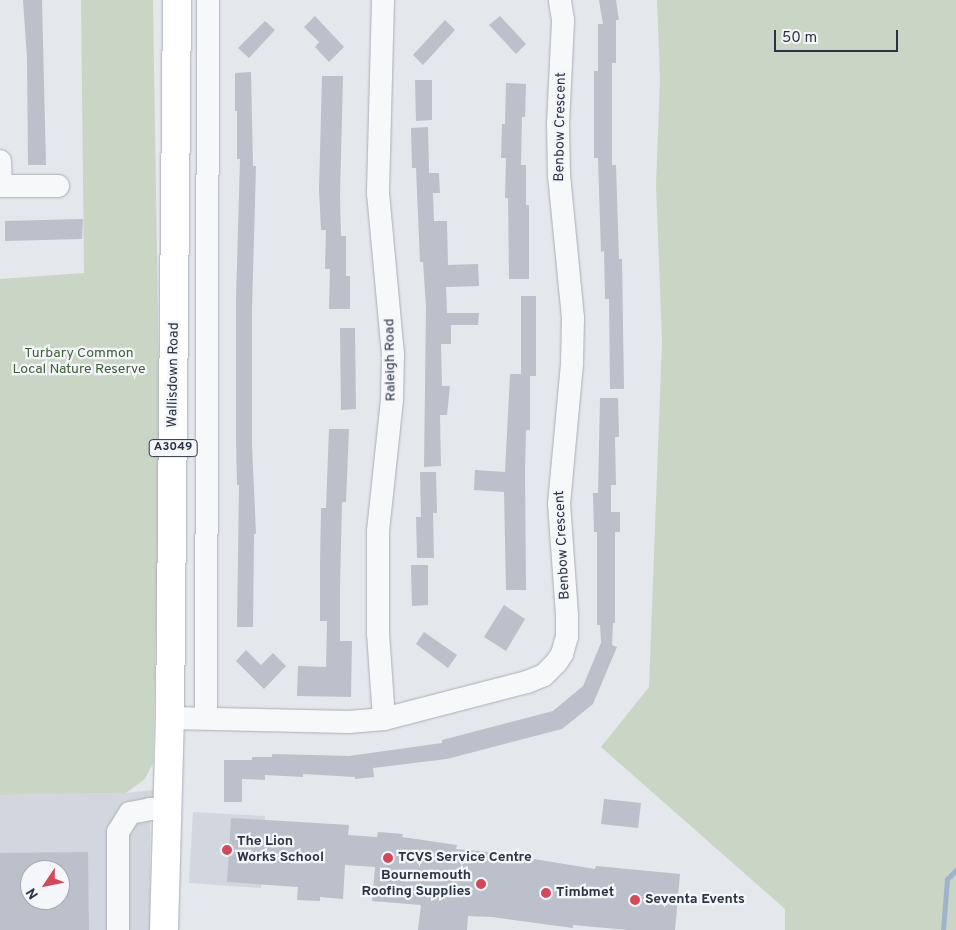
<!DOCTYPE html>
<style>
body{margin:0}
#map{position:relative;width:956px;height:930px;overflow:hidden;background:#e4e7ec;font-family:Overpass,sans-serif}
div>[style]{position:absolute}
.built>*{inset:0;background:#d2d6de}
.green>*{inset:0;background:#c9d6c5}
.stream>*{height:5px;margin:-2.5px;padding:0 2.5px;transform-origin:2.5px;border-radius:2.5px;background:#9fb4cc}
.building>*{inset:0;background:#bbc0ca}
.roads{filter:drop-shadow(0 0 1px #a9aeb7) drop-shadow(0 0 1px #a9aeb7)}
.minor>*{height:22px;margin:-11px;padding:0 11px;transform-origin:11px;border-radius:11px;background:#f7f8fa}
.major>*{height:28px;margin:-14px;padding:0 14px;transform-origin:14px;border-radius:14px;background:#fff}
.dots>*{width:14px;height:14px;translate:-50% -50%;box-sizing:border-box;border:2px solid #f4f6f9;border-radius:50%}
span{translate:-50% -50%;white-space:nowrap;text-align:center;line-height:1.15;-webkit-text-stroke:4.5px #f4f6f9;paint-order:stroke}
.shield-label span{padding:1px 4px;background:#f4f6f9;border:1px solid;border-radius:4px;-webkit-text-stroke-width:0}
.shield-label{font-size:12px;color:#2b3445;font-weight:700}
.street-label{font-size:14px;color:#2b3445}
.park-label{font-size:14px;color:#3f6138}
.poi-label{font-size:14px;color:#2b3445;font-weight:700}
.left{translate:0 -50%;text-align:left}
.right{translate:-100% -50%;text-align:right}
.north{position:absolute;left:20px;top:860px;width:50px;height:50px;box-sizing:border-box;background:#f4f6f9;border:1px solid #a4a8b1;border-radius:50%;rotate:236deg;font-size:14px;font-weight:700;line-height:20px;text-align:center;color:#2b3445}
.north::after{content:'';display:block;margin:auto;width:18px;height:22px;background:#d1495b;clip-path:polygon(50% 0,100% 100%,50% 72%,0 100%)}
.scale{position:absolute;left:774px;top:30px;width:124px;height:22px;box-sizing:border-box;border:2px solid #2b3445;border-top:0;padding-left:6px;font-size:15px;line-height:18px;white-space:nowrap;color:#2b3445;-webkit-text-stroke:4px #f4f6f9;paint-order:stroke}
</style>
<div id="map">
<div class="built">
<i style="clip-path:polygon(evenodd,153px 790px,155px 809px,150px 809px,150px 930px,0 930px,0 795px,125px 793px,153px 790px,30px 870px,60px 870px,60px 900px,30px 900px,30px 870px)"></i>
<i style="clip-path:polygon(193px 812px,265px 816px,261px 888px,189px 883px)"></i>
</div>
<div class="green">
<i style="clip-path:polygon(81px 0,153px 0,160px 446px,153px 763px,145px 779px,126px 793px,0 795px,0 279px,84px 273px)"></i>
<i style="clip-path:polygon(657px 0,956px 0,956px 930px,785px 930px,785px 909px,601px 747px,649px 687px,662px 342px,656px 185px,660px 79px)"></i>
</div>
<div class="stream">
<i style="left:943px;top:930px;width:51px;rotate:-85.5deg"></i>
<i style="left:947px;top:879px;width:13px;rotate:-45deg"></i>
</div>
<div class="building">
<i style="clip-path:polygon(23px 0,42px 0,46px 165px,28px 165px,27px 57px)"></i>
<i style="clip-path:polygon(599px 0,616px 0,619px 20px,616px 20px,616px 63px,612px 63px,612px 165px,616px 165px,619px 259px,622px 259px,624px 389px,610px 389px,609px 299px,605px 299px,604px 251px,601px 252px,598px 158px,594px 158px,594px 71px,598px 71px,598px 24px,603px 24px)"></i>
<i style="clip-path:polygon(315px 16px,344px 47px,329px 62px,315px 47px,319px 42px,304px 27px)"></i>
<i style="clip-path:polygon(500px 16px,526px 44px,516px 54px,489px 25px)"></i>
<i style="clip-path:polygon(445px 20px,455px 30px,423px 65px,413px 55px)"></i>
<i style="clip-path:polygon(265px 21px,275px 30px,249px 58px,238px 48px)"></i>
<i style="clip-path:polygon(251px 72px,253px 166px,256px 166px,252px 309px,252px 446px,256px 534px,254px 534px,253px 627px,237px 627px,239px 485px,237px 485px,236px 440px,236px 298px,240px 159px,237px 159px,237px 111px,235px 111px,235px 73px)"></i>
<i style="clip-path:polygon(322px 76px,343px 76px,340px 196px,341px 236px,346px 236px,346px 276px,350px 276px,350px 309px,329px 309px,330px 269px,325px 269px,326px 230px,321px 230px,319px 190px)"></i>
<i style="clip-path:polygon(415px 80px,432px 80px,432px 120px,416px 121px)"></i>
<i style="clip-path:polygon(506px 83px,526px 84px,525px 117px,522px 117px,521px 165px,526px 165px,526px 205px,529px 205px,529px 279px,509px 279px,508px 198px,505px 198px,506px 158px,501px 158px,502px 124px,505px 124px)"></i>
<i style="clip-path:polygon(428px 127px,429px 173px,439px 173px,440px 193px,433px 193px,434px 221px,447px 221px,448px 265px,478px 264px,479px 286px,446px 287px,447px 313px,479px 313px,478px 325px,451px 325px,451px 344px,441px 344px,442px 386px,450px 386px,447px 415px,440px 415px,441px 466px,424px 467px,426px 306px,423px 262px,420px 262px,416px 168px,412px 168px,411px 128px)"></i>
<i style="clip-path:polygon(83px 219px,82px 239px,5px 241px,5px 221px)"></i>
<i style="clip-path:polygon(521px 296px,536px 296px,536px 376px,530px 376px,530px 430px,526px 430px,525px 470px,526px 590px,506px 590px,504px 492px,474px 490px,475px 470px,505px 472px,510px 374px,521px 374px)"></i>
<i style="clip-path:polygon(340px 328px,355px 328px,356px 409px,341px 410px)"></i>
<i style="clip-path:polygon(600px 398px,618px 398px,619px 437px,615px 437px,616px 485px,611px 485px,611px 512px,620px 512px,620px 532px,615px 532px,615px 623px,613px 623px,612px 645px,617px 647px,593px 704px,562px 729px,447px 759px,373px 768px,374px 777px,355px 779px,355px 777px,303px 774px,303px 777px,265px 775px,265px 780px,242px 779px,242px 802px,224px 802px,224px 760px,252px 760px,252px 757px,272px 757px,272px 754px,349px 756px,442px 743px,442px 740px,553px 711px,583px 686px,601px 643px,600px 625px,597px 625px,597px 532px,594px 532px,593px 493px,598px 493px)"></i>
<i style="clip-path:polygon(329px 429px,349px 429px,346px 502px,342px 502px,340px 588px,340px 641px,352px 641px,351px 697px,297px 696px,298px 666px,326px 667px,327px 621px,320px 621px,320px 564px,321px 508px,326px 508px)"></i>
<i style="clip-path:polygon(420px 472px,436px 472px,437px 513px,433px 513px,434px 558px,417px 558px,416px 517px,421px 517px)"></i>
<i style="clip-path:polygon(411px 565px,428px 565px,428px 605px,412px 606px)"></i>
<i style="clip-path:polygon(504px 605px,525px 619px,506px 651px,484px 637px)"></i>
<i style="clip-path:polygon(424px 632px,457px 655px,448px 668px,416px 644px)"></i>
<i style="clip-path:polygon(246px 650px,261px 665px,273px 653px,286px 666px,264px 689px,236px 661px)"></i>
<i style="clip-path:polygon(604px 799px,641px 803px,638px 828px,601px 824px)"></i>
<i style="clip-path:polygon(231px 818px,349px 825px,348px 835px,377px 837px,378px 832px,403px 834px,402px 837px,457px 845px,456px 849px,498px 853px,595px 869px,596px 866px,680px 874px,675px 930px,628px 930px,573px 925px,573px 928px,492px 917px,468px 916px,467px 930px,418px 930px,421px 905px,372px 901px,375px 867px,345px 865px,343px 899px,320px 897px,320px 901px,297px 900px,298px 887px,227px 882px)"></i>
<i style="clip-path:polygon(evenodd,88px 852px,89px 930px,0 930px,0 853px,88px 852px,30px 870px,60px 870px,60px 900px,30px 900px,30px 870px)"></i>
</div>
<div class="roads">
<div class="minor">
<i style="left:383px;top:0;width:193px;rotate:91.5deg"></i>
<i style="left:378px;top:193px;width:163px;rotate:84.7deg"></i>
<i style="left:393px;top:355px;width:45px;rotate:91.3deg"></i>
<i style="left:392px;top:400px;width:133px;rotate:96.1deg"></i>
<i style="left:378px;top:532px;width:101px;rotate:90deg"></i>
<i style="left:378px;top:633px;width:86px;rotate:86deg"></i>
<i style="left:0;top:161px;width:25px;rotate:88deg"></i>
<i style="left:1px;top:186px;width:57px"></i>
<i style="left:170px;top:718px;width:179px;rotate:1.3deg"></i>
<i style="left:349px;top:722px;width:35px;rotate:-5deg"></i>
<i style="left:384px;top:719px;width:148px;rotate:-14.5deg"></i>
<i style="left:527px;top:682px;width:18px;rotate:-22deg"></i>
<i style="left:544px;top:675px;width:17px;rotate:-45deg"></i>
<i style="left:556px;top:663px;width:11px;rotate:-56deg"></i>
<i style="left:562px;top:654px;width:18px;rotate:-74deg"></i>
<i style="left:567px;top:637px;width:22px;rotate:-90deg"></i>
<i style="left:567px;top:615px;width:111px;rotate:-94.1deg"></i>
<i style="left:559px;top:504px;width:142px;rotate:-84.7deg"></i>
<i style="left:572px;top:363px;width:45px;rotate:-88.7deg"></i>
<i style="left:573px;top:318px;width:144px;rotate:-95.6deg"></i>
<i style="left:559px;top:175px;width:51px;rotate:-91.1deg"></i>
<i style="left:558px;top:124px;width:104px;rotate:-87.2deg"></i>
<i style="left:563px;top:20px;width:20px;rotate:-99deg"></i>
<i style="left:206px;top:718px;width:718px;rotate:-89.84deg"></i>
<i style="left:118px;top:930px;width:98px;rotate:-90deg"></i>
<i style="left:118px;top:832px;width:22px;rotate:-58deg"></i>
<i style="left:130px;top:813px;width:20px;rotate:-11deg"></i>
<i style="left:150px;top:809px;width:19px"></i>
</div>
<div class="major">
<i style="left:164px;top:930px;width:212px;rotate:-88.4deg"></i>
<i style="left:170px;top:718px;width:718px;rotate:-89.44deg"></i>
</div>
</div>
<div class="dots">
<i style="left:227px;top:850px;background:#d1495b"></i>
<i style="left:388px;top:858px;background:#d1495b"></i>
<i style="left:481px;top:884px;background:#d1495b"></i>
<i style="left:546px;top:893px;background:#d1495b"></i>
<i style="left:635px;top:900px;background:#d1495b"></i>
</div>
<div class="shield-label">
<span style="left:173px;top:448px">A3049</span>
</div>
<div class="street-label">
<span style="left:561px;top:127px;rotate:-89deg">Benbow Crescent</span>
<span style="left:391px;top:360px;rotate:-91deg">Raleigh Road</span>
<span style="left:174px;top:375px;rotate:-89deg">Wallisdown Road</span>
<span style="left:563px;top:545px;rotate:-93deg">Benbow Crescent</span>
</div>
<div class="park-label">
<span style="left:79px;top:362px">Turbary Common<br>Local Nature Reserve</span>
</div>
<div class="poi-label">
<span class="left" style="left:237px;top:850px">The Lion<br>Works School</span>
<span class="left" style="left:398px;top:858px">TCVS Service Centre</span>
<span class="right" style="left:471px;top:884px">Bournemouth<br>Roofing Supplies</span>
<span class="left" style="left:556px;top:893px">Timbmet</span>
<span class="left" style="left:645px;top:900px">Seventa Events</span>
</div>
<div class="north">N</div>
<div class="scale">50 m</div>
</div>
